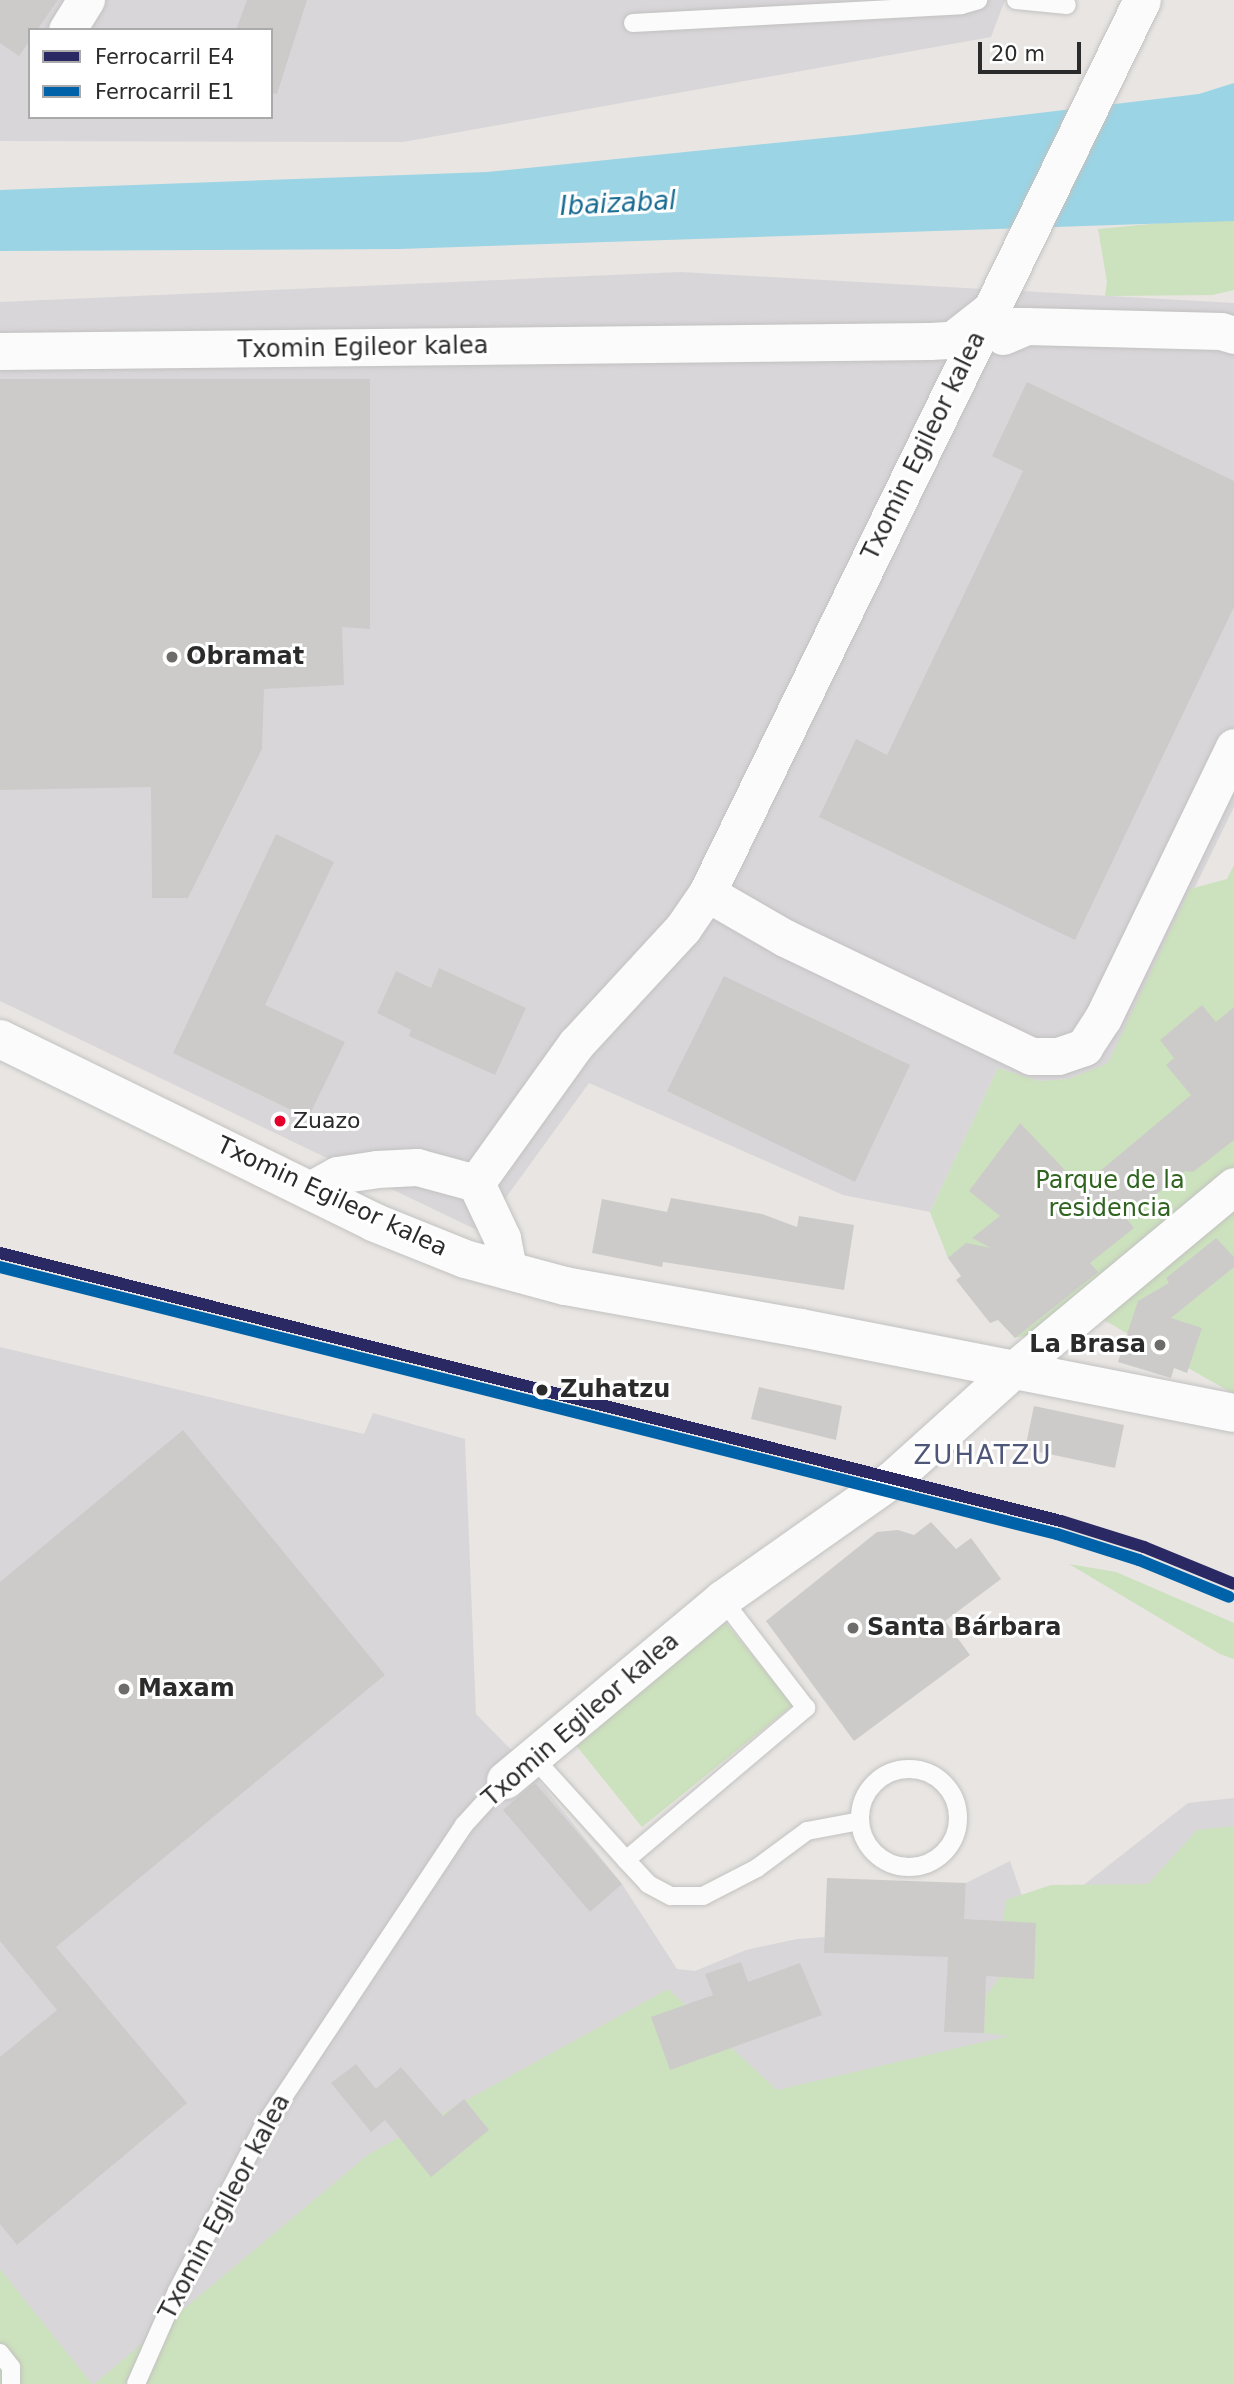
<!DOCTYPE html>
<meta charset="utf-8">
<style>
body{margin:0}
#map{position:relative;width:1234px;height:2384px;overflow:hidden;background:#e8e5e2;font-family:"DejaVu Sans",sans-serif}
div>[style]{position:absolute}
.industrial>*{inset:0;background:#d9d6d9}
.green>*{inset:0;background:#cce1bd}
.water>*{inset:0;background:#9bd4e4}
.building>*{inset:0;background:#cdcbc9}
.roads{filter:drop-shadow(0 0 2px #c2c2c1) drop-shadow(0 0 2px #c2c2c1)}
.lane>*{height:18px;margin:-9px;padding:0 9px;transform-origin:9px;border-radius:9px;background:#fcfbfb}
.lane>.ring{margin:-9px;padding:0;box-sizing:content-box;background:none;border:18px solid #fcfbfb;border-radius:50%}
.street>*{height:37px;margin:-18.5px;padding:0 18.5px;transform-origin:18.5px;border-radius:18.5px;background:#fcfbfb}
.secondary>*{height:38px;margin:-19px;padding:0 19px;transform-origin:19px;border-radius:19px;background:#fcfbfb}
.rail-1>*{height:12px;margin:-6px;padding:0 6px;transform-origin:6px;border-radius:6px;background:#2b2963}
.rail-2>*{height:12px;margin:-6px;padding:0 6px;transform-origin:6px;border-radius:6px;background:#0063a9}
.dots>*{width:19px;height:19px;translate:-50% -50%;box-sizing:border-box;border:4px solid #fff;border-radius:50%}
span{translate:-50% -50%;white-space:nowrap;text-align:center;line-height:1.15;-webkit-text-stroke:6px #fff;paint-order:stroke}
.bus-label{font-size:22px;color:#2b2b2b}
.left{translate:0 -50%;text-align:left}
.street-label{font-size:24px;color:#2b2b2b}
.poi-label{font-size:24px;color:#2b2b2b;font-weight:700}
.right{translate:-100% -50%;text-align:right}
.park-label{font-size:24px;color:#306320}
.stop-label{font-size:24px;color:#2b2b2b;font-weight:700}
.water-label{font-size:26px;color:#186b92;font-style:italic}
.neighbourhood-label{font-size:26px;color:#4f5778;letter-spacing:2px}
.legend{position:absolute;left:28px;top:28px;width:245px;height:91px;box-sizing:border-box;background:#fff;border:2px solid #aaa;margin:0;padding:9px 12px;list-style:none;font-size:21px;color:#2b2b2b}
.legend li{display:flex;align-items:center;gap:14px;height:35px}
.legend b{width:35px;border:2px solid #aaa}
.scale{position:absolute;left:978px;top:42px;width:103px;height:32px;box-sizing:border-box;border:4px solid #2b2b2b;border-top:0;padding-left:9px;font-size:21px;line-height:24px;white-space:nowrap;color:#2b2b2b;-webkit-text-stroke:5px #fff;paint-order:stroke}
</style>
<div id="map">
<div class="industrial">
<i style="clip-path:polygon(evenodd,0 0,1005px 0,991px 37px,403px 142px,0 141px,0 0,30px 30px,271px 30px,271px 117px,30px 117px,30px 30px)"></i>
<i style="clip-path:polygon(681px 272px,1234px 303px,1234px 807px,1109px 1063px,1069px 1079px,1039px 1081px,998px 1068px,930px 1212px,843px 1195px,589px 1083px,481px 1232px,0 1001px,0 302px)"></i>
<i style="clip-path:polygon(0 1347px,364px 1434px,373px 1413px,465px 1439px,476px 1714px,525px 1764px,622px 1884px,677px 1969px,695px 1971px,746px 1950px,797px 1939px,825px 1937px,825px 1953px,961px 1957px,966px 1883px,1010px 1861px,1027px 1910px,1053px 1909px,1188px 1803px,1234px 1798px,1234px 2384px,0 2384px)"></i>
</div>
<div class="green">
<i style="clip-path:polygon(1234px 216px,1234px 290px,1212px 295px,1105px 296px,1107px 282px,1098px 229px)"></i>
<i style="clip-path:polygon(1234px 865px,1234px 1394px,1102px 1319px,1015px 1338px,948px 1258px,930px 1212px,998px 1068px,1039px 1081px,1069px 1079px,1108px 1063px,1190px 889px,1227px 879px)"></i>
<i style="clip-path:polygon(1069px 1564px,1116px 1572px,1234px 1623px,1234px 1659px,1220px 1654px)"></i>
<i style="clip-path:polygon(725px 1622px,793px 1705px,642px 1827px,575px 1744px)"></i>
<i style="clip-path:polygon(1234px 1826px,1234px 2384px,94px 2384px,369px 2154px,668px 1989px,777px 2090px,1009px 2036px,984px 2033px,985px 1997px,1000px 1977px,1034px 1979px,1036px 1924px,1003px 1921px,1006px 1900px,1051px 1885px,1148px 1884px,1197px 1830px)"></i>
<i style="clip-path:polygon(0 2269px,92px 2384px,0 2384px)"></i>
</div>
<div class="water">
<i style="clip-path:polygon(1234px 83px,1234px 221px,399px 249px,0 251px,0 190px,487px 172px,854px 135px,1199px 94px)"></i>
</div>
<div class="building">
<i style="clip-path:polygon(0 0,58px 0,37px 30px,30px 30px,30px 40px,19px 56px,0 43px)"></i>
<i style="clip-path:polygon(247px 0,307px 0,277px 94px,271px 93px,271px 30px,236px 30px)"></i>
<i style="clip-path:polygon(0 379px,370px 379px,370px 629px,342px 627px,344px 685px,264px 689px,262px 749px,188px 898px,152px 898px,151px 787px,0 790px)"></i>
<i style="clip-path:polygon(1027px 382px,1234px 481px,1234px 607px,1075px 940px,819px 817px,856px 739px,887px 755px,1023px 471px,992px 456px)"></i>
<i style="clip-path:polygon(276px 834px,334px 862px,265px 1005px,345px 1042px,308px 1118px,173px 1053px)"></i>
<i style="clip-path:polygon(439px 968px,526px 1008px,495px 1075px,409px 1036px,411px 1030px,377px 1013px,396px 971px,431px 988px)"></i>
<i style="clip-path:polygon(724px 976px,910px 1065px,855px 1182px,667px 1091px)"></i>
<i style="clip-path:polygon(1202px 1005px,1216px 1022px,1234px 1007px,1234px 1140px,1193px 1172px,1185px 1171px,1126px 1218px,1134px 1228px,1090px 1263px,1098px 1272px,1015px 1338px,998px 1320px,990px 1323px,956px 1280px,961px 1276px,948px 1258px,966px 1243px,991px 1248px,972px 1238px,1000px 1216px,969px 1191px,1020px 1123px,1081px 1187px,1191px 1095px,1166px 1065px,1174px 1058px,1160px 1040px)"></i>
<i style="clip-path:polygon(671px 1198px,762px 1214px,797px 1227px,799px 1216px,854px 1225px,844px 1290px,663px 1262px,662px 1267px,592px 1253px,602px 1199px,667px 1212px)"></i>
<i style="clip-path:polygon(1216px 1238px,1234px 1257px,1234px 1267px,1171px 1318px,1202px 1328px,1187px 1373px,1174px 1368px,1171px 1378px,1118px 1362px,1138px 1301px,1169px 1283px,1166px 1278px)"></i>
<i style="clip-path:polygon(759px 1387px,842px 1406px,836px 1440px,751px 1419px)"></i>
<i style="clip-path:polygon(1034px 1406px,1124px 1425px,1115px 1468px,1025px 1449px)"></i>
<i style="clip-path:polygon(183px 1430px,385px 1675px,56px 1947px,187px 2103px,17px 2245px,0 2224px,0 2057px,57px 2010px,0 1941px,0 1582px)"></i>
<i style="clip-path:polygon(931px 1522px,956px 1549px,971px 1538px,1001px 1579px,945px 1621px,970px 1655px,854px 1741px,766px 1621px,877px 1532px,898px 1530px,914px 1535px)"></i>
<i style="clip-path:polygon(535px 1783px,622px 1884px,590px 1912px,503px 1810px)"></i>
<i style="clip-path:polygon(827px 1878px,966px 1883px,964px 1919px,1036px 1923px,1034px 1979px,986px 1976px,984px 2033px,944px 2032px,948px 1957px,824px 1953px)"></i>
<i style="clip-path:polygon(741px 1962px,748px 1982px,800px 1963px,822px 2015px,670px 2070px,651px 2017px,713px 1995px,705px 1974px)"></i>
<i style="clip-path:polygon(356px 2064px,376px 2089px,401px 2067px,443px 2116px,464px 2099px,489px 2130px,431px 2177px,385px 2120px,371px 2132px,331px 2083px)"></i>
</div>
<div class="roads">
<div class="lane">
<i style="left:1016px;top:0;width:51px;rotate:5.6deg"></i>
<i style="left:633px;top:23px;width:329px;rotate:-3.1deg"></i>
<i style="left:962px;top:5px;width:17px;rotate:-17deg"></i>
<i style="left:533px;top:1757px;width:139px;rotate:47.9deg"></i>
<i style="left:626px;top:1860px;width:236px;rotate:-40.2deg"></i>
<i style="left:806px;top:1708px;width:138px;rotate:-127.6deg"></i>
<i class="ring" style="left:860px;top:1769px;width:80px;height:80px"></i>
<i style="left:626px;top:1860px;width:33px;rotate:47deg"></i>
<i style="left:648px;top:1884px;width:26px;rotate:28deg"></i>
<i style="left:671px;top:1896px;width:32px"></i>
<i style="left:703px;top:1896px;width:61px;rotate:-27.4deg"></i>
<i style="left:757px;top:1868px;width:62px;rotate:-36.5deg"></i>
<i style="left:807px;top:1831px;width:54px;rotate:-10.7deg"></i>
<i style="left:0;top:2353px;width:18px;rotate:52deg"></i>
<i style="left:11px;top:2367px;width:17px;rotate:90deg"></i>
<i style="left:136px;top:2384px;width:102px;rotate:-66.2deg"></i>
<i style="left:177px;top:2291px;width:183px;rotate:-62.3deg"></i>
<i style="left:262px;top:2129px;width:365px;rotate:-56.4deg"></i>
<i style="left:464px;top:1825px;width:61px;rotate:-47.7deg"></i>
</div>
<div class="street">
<i style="left:67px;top:30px;width:36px;rotate:-58deg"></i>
<i style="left:1003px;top:336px;width:25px;rotate:-23deg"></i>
<i style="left:1026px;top:326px;width:195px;rotate:1.5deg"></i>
<i style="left:1221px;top:331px;width:14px;rotate:17deg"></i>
<i style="left:0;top:351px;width:930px;rotate:-0.62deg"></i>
<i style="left:930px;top:341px;width:22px;rotate:-3deg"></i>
<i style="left:952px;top:340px;width:47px;rotate:-38.1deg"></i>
<i style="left:989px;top:311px;width:13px;rotate:58deg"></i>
<i style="left:996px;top:322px;width:11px;rotate:22deg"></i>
<i style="left:1006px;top:326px;width:20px"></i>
<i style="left:707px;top:893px;width:90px;rotate:30deg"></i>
<i style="left:785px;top:938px;width:273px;rotate:25.6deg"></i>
<i style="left:1031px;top:1056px;width:27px"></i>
<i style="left:1058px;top:1056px;width:28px;rotate:-19deg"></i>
<i style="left:1084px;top:1047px;width:35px;rotate:-57deg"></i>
<i style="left:1103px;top:1018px;width:301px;rotate:-64.2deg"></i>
<i style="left:476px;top:1183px;width:171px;rotate:-54.3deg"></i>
<i style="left:576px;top:1044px;width:158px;rotate:-47.3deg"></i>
<i style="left:683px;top:928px;width:42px;rotate:-55.6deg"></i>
<i style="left:707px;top:893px;width:993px;rotate:-64.03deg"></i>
<i style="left:312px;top:1189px;width:29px;rotate:-29deg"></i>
<i style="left:337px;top:1175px;width:40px;rotate:-8.5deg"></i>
<i style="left:377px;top:1169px;width:40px;rotate:-2.9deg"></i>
<i style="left:417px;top:1167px;width:61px;rotate:15.2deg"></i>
<i style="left:476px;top:1183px;width:61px;rotate:64.7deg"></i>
<i style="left:502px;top:1238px;width:33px;rotate:79deg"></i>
<i style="left:505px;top:1780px;width:283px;rotate:-39.8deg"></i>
<i style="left:722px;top:1599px;width:207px;rotate:-35.2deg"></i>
<i style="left:891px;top:1480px;width:163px;rotate:-42deg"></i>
<i style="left:1012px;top:1371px;width:289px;rotate:-39.8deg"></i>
</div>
<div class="secondary">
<i style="left:0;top:1039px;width:415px;rotate:26.1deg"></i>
<i style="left:373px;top:1222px;width:99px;rotate:21.9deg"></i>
<i style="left:465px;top:1259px;width:104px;rotate:15.1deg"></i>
<i style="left:565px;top:1286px;width:240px;rotate:10.1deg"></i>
<i style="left:801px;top:1328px;width:441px;rotate:11.1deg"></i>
</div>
</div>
<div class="rail-1">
<i style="left:0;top:1253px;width:1094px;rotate:14.18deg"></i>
<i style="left:1061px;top:1521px;width:87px;rotate:17.4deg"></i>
<i style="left:1144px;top:1547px;width:97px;rotate:22.3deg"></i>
</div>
<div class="rail-2">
<i style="left:0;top:1267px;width:1090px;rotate:14.18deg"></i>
<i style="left:1057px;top:1534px;width:86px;rotate:17.6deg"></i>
<i style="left:1139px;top:1560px;width:97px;rotate:22.3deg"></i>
</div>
<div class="dots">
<i style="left:172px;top:657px;background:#6d6c6b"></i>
<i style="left:280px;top:1121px;background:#e4002b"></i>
<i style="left:1160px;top:1345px;background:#6d6c6b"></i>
<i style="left:542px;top:1390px;background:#2b2b2b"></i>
<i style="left:853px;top:1628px;background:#6d6c6b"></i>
<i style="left:124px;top:1689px;background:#6d6c6b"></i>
</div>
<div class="bus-label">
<span class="left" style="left:293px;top:1121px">Zuazo</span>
</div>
<div class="street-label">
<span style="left:363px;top:348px;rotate:-1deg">Txomin Egileor kalea</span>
<span style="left:924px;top:446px;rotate:-64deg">Txomin Egileor kalea</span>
<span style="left:332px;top:1197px;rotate:25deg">Txomin Egileor kalea</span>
<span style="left:581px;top:1720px;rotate:-41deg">Txomin Egileor kalea</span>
<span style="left:225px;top:2207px;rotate:-62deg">Txomin Egileor kalea</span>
</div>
<div class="poi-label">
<span class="left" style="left:186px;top:657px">Obramat</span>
<span class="right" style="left:1146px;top:1345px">La Brasa</span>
<span class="left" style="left:867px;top:1628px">Santa Bárbara</span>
<span class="left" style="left:138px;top:1689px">Maxam</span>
</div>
<div class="park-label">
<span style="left:1110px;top:1195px">Parque de la<br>residencia</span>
</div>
<div class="stop-label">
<span class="left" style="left:560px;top:1390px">Zuhatzu</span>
</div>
<div class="water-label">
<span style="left:618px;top:204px;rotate:-3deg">Ibaizabal</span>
</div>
<div class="neighbourhood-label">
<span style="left:983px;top:1456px">ZUHATZU</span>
</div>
<ul class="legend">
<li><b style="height:9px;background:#2b2963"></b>Ferrocarril E4</li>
<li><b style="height:9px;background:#0063a9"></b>Ferrocarril E1</li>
</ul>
<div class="scale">20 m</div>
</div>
